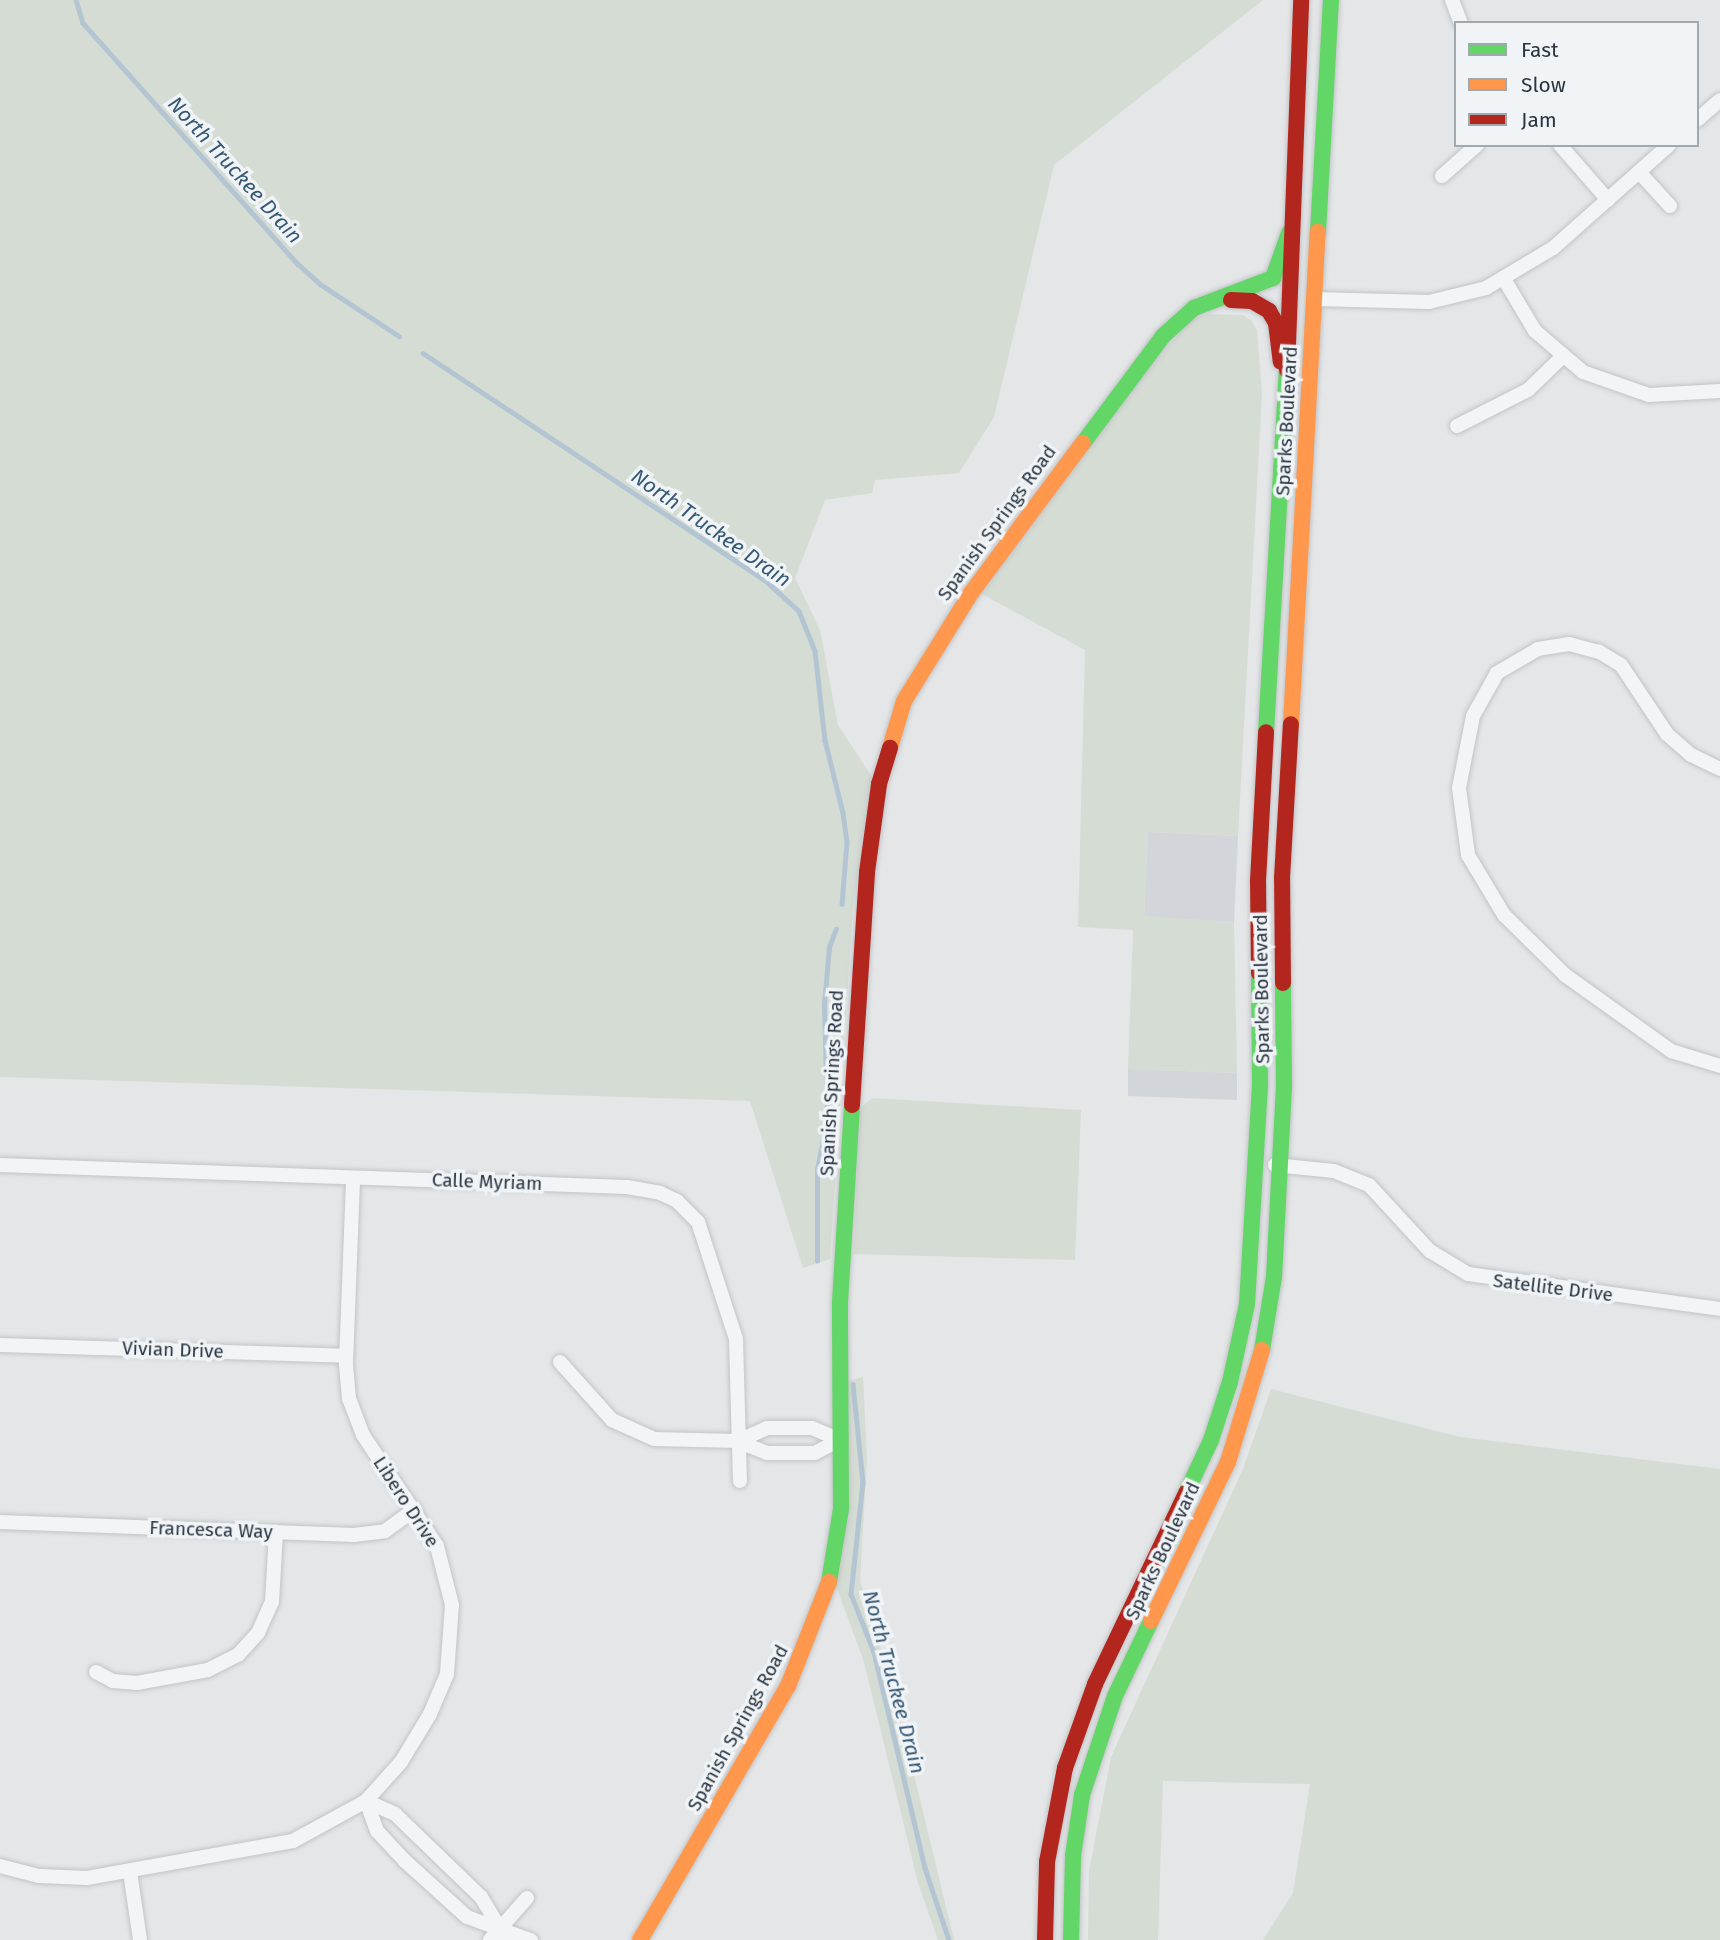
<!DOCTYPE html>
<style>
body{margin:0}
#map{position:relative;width:1720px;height:1940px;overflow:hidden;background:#e4e6e8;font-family:"Fira Sans",sans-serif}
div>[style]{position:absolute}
.built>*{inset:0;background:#d2d6db}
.green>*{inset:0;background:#d5dcd4}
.stream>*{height:4.5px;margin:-2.25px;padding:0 2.25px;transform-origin:2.25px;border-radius:2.25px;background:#b3c5d2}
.roads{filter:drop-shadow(0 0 2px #c2c4c6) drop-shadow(0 0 2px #c2c4c6)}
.street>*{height:14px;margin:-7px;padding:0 7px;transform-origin:7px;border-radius:7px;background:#f2f4f5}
.fast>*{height:16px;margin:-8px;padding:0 8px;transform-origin:8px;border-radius:8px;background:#63d668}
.slow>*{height:16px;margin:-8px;padding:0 8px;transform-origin:8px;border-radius:8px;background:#ff974d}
.jam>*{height:16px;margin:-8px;padding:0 8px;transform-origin:8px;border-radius:8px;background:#b3261e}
span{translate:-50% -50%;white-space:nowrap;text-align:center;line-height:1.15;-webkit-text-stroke:7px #f1f4f7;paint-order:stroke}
.street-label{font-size:19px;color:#2a3541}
.water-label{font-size:21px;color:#355874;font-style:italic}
.legend{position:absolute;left:1454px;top:21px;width:245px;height:126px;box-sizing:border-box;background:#f1f4f7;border:2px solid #a1a8ae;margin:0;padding:9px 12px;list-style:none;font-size:21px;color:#2a3541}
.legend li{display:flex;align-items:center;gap:14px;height:35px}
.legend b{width:35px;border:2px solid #a1a8ae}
</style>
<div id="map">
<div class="built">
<i style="clip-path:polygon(1148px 832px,1238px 836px,1234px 922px,1144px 917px)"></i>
<i style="clip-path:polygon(1128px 1069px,1237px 1073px,1237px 1100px,1128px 1096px)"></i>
</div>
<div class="green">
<i style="clip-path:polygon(0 0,1263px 0,1054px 165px,994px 417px,959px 473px,875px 480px,872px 493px,825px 500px,795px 578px,820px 630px,838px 725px,872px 777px,853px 907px,830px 1259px,803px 1268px,750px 1101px,0 1077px)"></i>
<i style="clip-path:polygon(1207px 314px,1243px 315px,1252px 321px,1257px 330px,1262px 394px,1238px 836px,1148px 832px,1144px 916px,1234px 922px,1237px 1073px,1128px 1069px,1133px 930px,1078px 927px,1085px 650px,980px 593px,1136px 381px,1191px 321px)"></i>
<i style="clip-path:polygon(872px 1098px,1081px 1110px,1075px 1260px,854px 1254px,859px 1116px,861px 1108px)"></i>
<i style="clip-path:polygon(863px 1377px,867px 1459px,860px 1581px,894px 1692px,954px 1940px,938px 1940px,918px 1883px,864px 1662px,836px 1586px,844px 1382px)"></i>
<i style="clip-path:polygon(1271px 1389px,1460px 1437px,1720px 1469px,1720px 1940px,1263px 1940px,1293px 1893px,1310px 1784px,1163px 1781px,1158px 1940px,1088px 1940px,1089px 1871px,1111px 1757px,1243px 1469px)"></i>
</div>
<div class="stream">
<i style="left:76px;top:0;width:24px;rotate:73deg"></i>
<i style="left:83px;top:23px;width:323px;rotate:48.3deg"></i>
<i style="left:298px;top:264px;width:30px;rotate:42deg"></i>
<i style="left:320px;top:284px;width:95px;rotate:33.4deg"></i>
<i style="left:423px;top:353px;width:412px;rotate:33.6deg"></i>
<i style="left:766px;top:581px;width:45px;rotate:42.3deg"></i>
<i style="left:799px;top:611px;width:43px;rotate:68.2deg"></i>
<i style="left:815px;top:651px;width:90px;rotate:83.6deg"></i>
<i style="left:825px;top:740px;width:75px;rotate:76.1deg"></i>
<i style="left:843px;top:813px;width:29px;rotate:82deg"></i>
<i style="left:847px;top:842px;width:62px;rotate:94.6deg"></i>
<i style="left:817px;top:1261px;width:91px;rotate:-90deg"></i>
<i style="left:817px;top:1170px;width:52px;rotate:-78.9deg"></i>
<i style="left:827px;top:1119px;width:115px;rotate:-91.5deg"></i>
<i style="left:824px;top:1004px;width:57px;rotate:-85deg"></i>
<i style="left:829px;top:947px;width:19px;rotate:-69deg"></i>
<i style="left:853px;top:1384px;width:99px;rotate:84.2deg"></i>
<i style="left:863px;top:1482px;width:113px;rotate:96.1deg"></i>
<i style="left:851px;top:1594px;width:62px;rotate:68.4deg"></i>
<i style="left:874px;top:1652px;width:222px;rotate:76.7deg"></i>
<i style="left:925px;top:1868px;width:76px;rotate:71.6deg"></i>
</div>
<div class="roads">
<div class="street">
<i style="left:1452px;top:0;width:25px;rotate:69deg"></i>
<i style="left:1697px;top:120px;width:30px;rotate:-41deg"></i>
<i style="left:1560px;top:145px;width:73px;rotate:48.9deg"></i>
<i style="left:1639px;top:172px;width:46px;rotate:47.6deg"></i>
<i style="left:1442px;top:176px;width:47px;rotate:-41.5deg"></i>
<i style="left:1504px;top:279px;width:61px;rotate:59.2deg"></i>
<i style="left:1535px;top:331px;width:63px;rotate:40.5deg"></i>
<i style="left:1583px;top:372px;width:70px;rotate:19.2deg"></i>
<i style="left:1649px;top:395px;width:71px;rotate:-3.2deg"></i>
<i style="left:1315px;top:299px;width:114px;rotate:1.5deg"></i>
<i style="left:1429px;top:302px;width:59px;rotate:-13.8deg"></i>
<i style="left:1486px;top:288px;width:78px;rotate:-30.8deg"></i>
<i style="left:1553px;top:248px;width:155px;rotate:-41.6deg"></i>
<i style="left:1457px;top:426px;width:80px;rotate:-26.9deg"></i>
<i style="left:1528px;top:390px;width:46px;rotate:-44.1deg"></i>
<i style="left:1720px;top:769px;width:32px;rotate:-154deg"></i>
<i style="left:1691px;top:755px;width:32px;rotate:-139deg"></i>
<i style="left:1667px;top:734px;width:83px;rotate:-123.7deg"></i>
<i style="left:1621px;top:665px;width:26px;rotate:-149deg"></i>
<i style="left:1599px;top:652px;width:31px;rotate:-165deg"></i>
<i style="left:1569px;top:644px;width:31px;rotate:171deg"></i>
<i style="left:1538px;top:649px;width:48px;rotate:149.7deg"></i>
<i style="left:1497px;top:673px;width:49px;rotate:119.2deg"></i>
<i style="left:1473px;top:716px;width:73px;rotate:101deg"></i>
<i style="left:1459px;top:788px;width:68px;rotate:82.3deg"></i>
<i style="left:1468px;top:855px;width:70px;rotate:59deg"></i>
<i style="left:1504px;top:915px;width:86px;rotate:44.5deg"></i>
<i style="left:1565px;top:975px;width:130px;rotate:35.6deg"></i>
<i style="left:1671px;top:1051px;width:51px;rotate:17deg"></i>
<i style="left:0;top:1165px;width:627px;rotate:2.01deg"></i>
<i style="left:627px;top:1187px;width:34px;rotate:10deg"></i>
<i style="left:660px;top:1193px;width:19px;rotate:25deg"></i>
<i style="left:677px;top:1201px;width:30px;rotate:45deg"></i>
<i style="left:698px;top:1222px;width:123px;rotate:72deg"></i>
<i style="left:736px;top:1339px;width:142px;rotate:88.4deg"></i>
<i style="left:1275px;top:1165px;width:59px;rotate:5.8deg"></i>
<i style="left:1334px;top:1171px;width:38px;rotate:22deg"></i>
<i style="left:1369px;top:1185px;width:90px;rotate:47.3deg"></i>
<i style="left:1430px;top:1251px;width:44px;rotate:31.2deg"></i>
<i style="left:1468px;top:1274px;width:254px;rotate:7.9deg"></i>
<i style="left:0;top:1345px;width:346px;rotate:1.8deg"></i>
<i style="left:560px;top:1362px;width:78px;rotate:48.1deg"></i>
<i style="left:612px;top:1420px;width:46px;rotate:24.3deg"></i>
<i style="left:654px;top:1439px;width:84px;rotate:1.4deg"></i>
<i style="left:738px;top:1441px;width:32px;rotate:-24deg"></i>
<i style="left:767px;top:1428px;width:45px"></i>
<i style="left:812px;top:1428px;width:30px;rotate:23deg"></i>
<i style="left:840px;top:1440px;width:28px;rotate:153deg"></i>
<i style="left:815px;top:1453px;width:48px;rotate:180deg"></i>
<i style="left:767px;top:1453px;width:31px;rotate:-158deg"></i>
<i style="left:0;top:1522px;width:354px;rotate:2.1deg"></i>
<i style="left:354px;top:1535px;width:31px;rotate:-7deg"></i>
<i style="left:385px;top:1531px;width:37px;rotate:-36deg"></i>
<i style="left:96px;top:1672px;width:19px;rotate:28deg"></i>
<i style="left:113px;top:1681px;width:24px;rotate:5deg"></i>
<i style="left:137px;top:1683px;width:72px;rotate:-10.4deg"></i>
<i style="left:208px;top:1670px;width:34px;rotate:-27deg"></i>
<i style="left:238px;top:1655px;width:30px;rotate:-48deg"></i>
<i style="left:258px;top:1633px;width:34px;rotate:-66deg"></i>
<i style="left:272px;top:1602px;width:70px;rotate:-86.7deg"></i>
<i style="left:0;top:1866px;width:40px;rotate:14.4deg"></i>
<i style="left:39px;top:1876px;width:48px;rotate:2.4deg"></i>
<i style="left:87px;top:1878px;width:209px;rotate:-10.2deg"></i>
<i style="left:293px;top:1841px;width:83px;rotate:-28.7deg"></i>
<i style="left:366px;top:1801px;width:52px;rotate:-48.1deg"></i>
<i style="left:401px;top:1762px;width:56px;rotate:-58.9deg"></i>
<i style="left:430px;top:1714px;width:43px;rotate:-67deg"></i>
<i style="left:447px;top:1674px;width:69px;rotate:-85.9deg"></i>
<i style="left:452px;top:1605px;width:61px;rotate:-104.3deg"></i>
<i style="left:437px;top:1546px;width:133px;rotate:-123.7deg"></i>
<i style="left:363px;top:1435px;width:39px;rotate:-111deg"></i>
<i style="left:349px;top:1399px;width:36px;rotate:-95deg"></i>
<i style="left:346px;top:1363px;width:184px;rotate:-87.8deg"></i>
<i style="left:130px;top:1872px;width:69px;rotate:81.6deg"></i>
<i style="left:490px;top:1940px;width:56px;rotate:-48.6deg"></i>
<i style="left:503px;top:1940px;width:11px;rotate:-105deg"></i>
<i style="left:500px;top:1929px;width:35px;rotate:-160deg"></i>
<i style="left:467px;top:1917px;width:84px;rotate:-137.9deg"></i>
<i style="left:405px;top:1861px;width:41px;rotate:-133deg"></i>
<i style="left:377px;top:1831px;width:32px;rotate:-110deg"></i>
<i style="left:366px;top:1801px;width:32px;rotate:24deg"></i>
<i style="left:395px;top:1814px;width:120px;rotate:44deg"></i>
<i style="left:481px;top:1897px;width:37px;rotate:59deg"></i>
<i style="left:500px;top:1929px;width:33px;rotate:20deg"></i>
</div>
<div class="fast">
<i style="left:1318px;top:232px;width:232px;rotate:-86.8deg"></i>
<i style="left:1083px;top:443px;width:134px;rotate:-53.2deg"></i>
<i style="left:1163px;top:336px;width:42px;rotate:-42.1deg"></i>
<i style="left:1194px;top:308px;width:85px;rotate:-20.8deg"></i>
<i style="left:1273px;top:278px;width:48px;rotate:-70.4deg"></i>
<i style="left:1266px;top:732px;width:363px;rotate:-86.7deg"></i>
<i style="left:1262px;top:1350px;width:74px;rotate:-80.7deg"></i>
<i style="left:1274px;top:1277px;width:190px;rotate:-87deg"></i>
<i style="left:1284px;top:1087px;width:104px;rotate:-90.6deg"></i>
<i style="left:1186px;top:1493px;width:59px;rotate:-64.7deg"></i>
<i style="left:1211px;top:1440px;width:61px;rotate:-71.9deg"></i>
<i style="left:1230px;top:1382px;width:80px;rotate:-77.7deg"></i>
<i style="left:1247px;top:1304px;width:220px;rotate:-86.6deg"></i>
<i style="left:1260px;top:1084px;width:111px;rotate:-90.5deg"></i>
<i style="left:829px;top:1582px;width:74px;rotate:-80.7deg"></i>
<i style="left:841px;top:1509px;width:207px;rotate:-90.3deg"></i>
<i style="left:840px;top:1302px;width:197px;rotate:-86.5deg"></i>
<i style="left:1071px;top:1940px;width:84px;rotate:-88.6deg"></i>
<i style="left:1073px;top:1856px;width:62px;rotate:-81.6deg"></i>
<i style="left:1082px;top:1795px;width:104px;rotate:-71.6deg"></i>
<i style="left:1115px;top:1696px;width:83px;rotate:-64.4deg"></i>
</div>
<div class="slow">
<i style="left:1291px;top:724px;width:493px;rotate:-86.9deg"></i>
<i style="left:890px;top:748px;width:49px;rotate:-73.4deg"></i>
<i style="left:904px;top:701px;width:127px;rotate:-58.2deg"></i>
<i style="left:971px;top:593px;width:187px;rotate:-53.3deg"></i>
<i style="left:1151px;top:1621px;width:177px;rotate:-64.2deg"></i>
<i style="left:1228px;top:1462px;width:117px;rotate:-73.1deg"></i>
<i style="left:640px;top:1940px;width:294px;rotate:-59.8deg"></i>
<i style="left:788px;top:1686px;width:112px;rotate:-68.5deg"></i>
</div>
<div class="jam">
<i style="left:1231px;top:300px;width:21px;rotate:3deg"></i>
<i style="left:1252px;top:301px;width:20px;rotate:30deg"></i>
<i style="left:1269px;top:311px;width:14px;rotate:60deg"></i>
<i style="left:1276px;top:323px;width:39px;rotate:83deg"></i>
<i style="left:1287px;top:370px;width:370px;rotate:-87.8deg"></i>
<i style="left:1259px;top:973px;width:92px;rotate:-90.6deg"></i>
<i style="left:1258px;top:881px;width:149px;rotate:-86.9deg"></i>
<i style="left:1283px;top:983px;width:105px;rotate:-90.5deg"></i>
<i style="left:1282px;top:878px;width:154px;rotate:-86.7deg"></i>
<i style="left:852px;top:1105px;width:233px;rotate:-86.3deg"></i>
<i style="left:867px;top:872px;width:89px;rotate:-82.2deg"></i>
<i style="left:879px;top:784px;width:38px;rotate:-73deg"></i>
<i style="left:1045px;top:1940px;width:78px;rotate:-88.5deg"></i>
<i style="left:1047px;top:1862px;width:96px;rotate:-79.2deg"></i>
<i style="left:1065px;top:1768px;width:89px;rotate:-70.3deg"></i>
<i style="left:1095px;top:1684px;width:212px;rotate:-64.5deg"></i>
</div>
</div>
<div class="street-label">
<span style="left:1287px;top:421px;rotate:-87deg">Sparks Boulevard</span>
<span style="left:997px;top:523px;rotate:-54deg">Spanish Springs Road</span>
<span style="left:1262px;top:989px;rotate:-91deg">Sparks Boulevard</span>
<span style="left:832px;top:1083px;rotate:-87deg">Spanish Springs Road</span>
<span style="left:487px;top:1182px;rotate:2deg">Calle Myriam</span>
<span style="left:1553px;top:1288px;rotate:7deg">Satellite Drive</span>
<span style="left:173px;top:1350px;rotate:2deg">Vivian Drive</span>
<span style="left:406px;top:1502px;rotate:57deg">Libero Drive</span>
<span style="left:211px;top:1530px;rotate:2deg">Francesca Way</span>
<span style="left:1163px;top:1551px;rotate:-65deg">Sparks Boulevard</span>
<span style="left:738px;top:1728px;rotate:-61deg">Spanish Springs Road</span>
</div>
<div class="water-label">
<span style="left:235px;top:170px;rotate:48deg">North Truckee Drain</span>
<span style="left:711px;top:528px;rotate:35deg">North Truckee Drain</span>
<span style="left:894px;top:1682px;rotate:75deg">North Truckee Drain</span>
</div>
<ul class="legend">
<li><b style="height:9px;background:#63d668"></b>Fast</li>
<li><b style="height:9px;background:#ff974d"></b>Slow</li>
<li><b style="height:9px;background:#b3261e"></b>Jam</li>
</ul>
</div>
